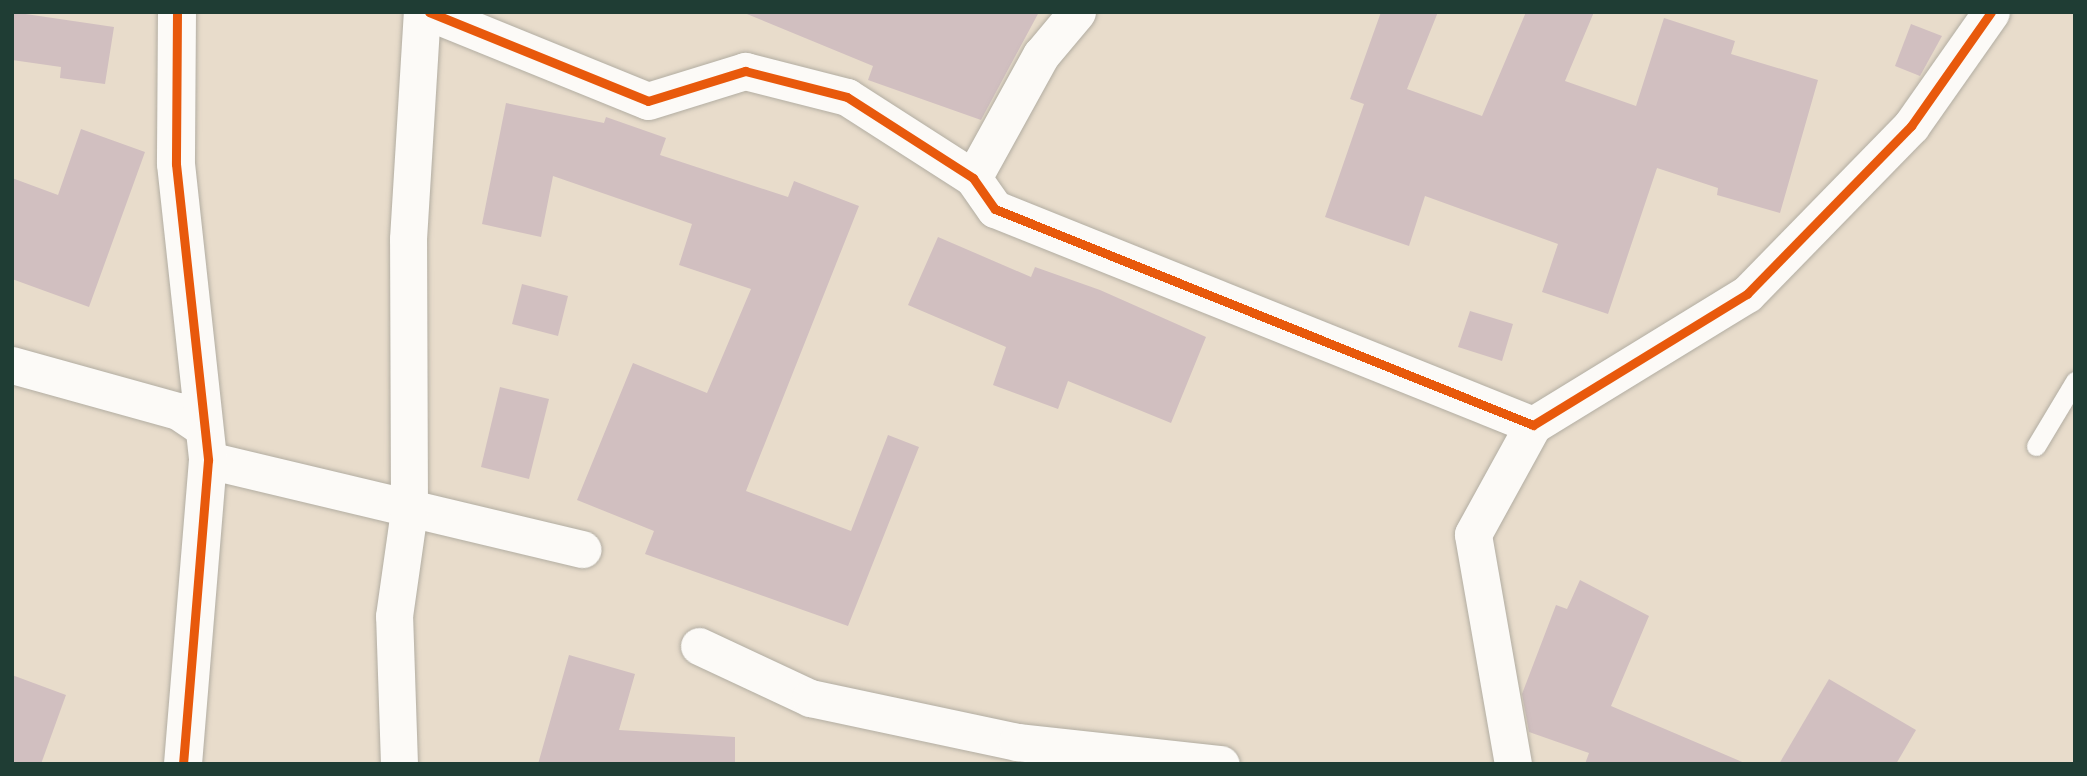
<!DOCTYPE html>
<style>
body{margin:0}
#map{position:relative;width:2087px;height:776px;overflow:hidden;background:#e8dccb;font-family:"Shantell Sans",sans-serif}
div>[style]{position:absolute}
.building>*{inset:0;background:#d1bfc0}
.roads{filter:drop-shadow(0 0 2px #b2ada2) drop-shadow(0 0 2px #b2ada2)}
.service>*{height:19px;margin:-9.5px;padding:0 9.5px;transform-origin:9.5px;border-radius:9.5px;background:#fcfaf7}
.minor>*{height:37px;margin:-18.5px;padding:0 18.5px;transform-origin:18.5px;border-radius:18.5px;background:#fcfaf7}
.tertiary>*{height:38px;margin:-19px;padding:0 19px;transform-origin:19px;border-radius:19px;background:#fcfaf7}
.cycleway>*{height:9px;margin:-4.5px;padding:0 4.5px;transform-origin:4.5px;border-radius:4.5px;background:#e8590c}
span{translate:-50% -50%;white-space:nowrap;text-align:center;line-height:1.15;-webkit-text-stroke:6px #fcf5e5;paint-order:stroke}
.frame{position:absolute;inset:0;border:14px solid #1f3d34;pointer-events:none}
</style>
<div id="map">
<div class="building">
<i style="clip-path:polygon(12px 12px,114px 27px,105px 84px,60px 78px,61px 67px,12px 60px)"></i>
<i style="clip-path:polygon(742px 12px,1039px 12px,981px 120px,868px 80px,873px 66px)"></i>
<i style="clip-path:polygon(1381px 12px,1438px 12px,1407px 89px,1482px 116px,1526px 12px,1594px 12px,1565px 81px,1636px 106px,1664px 18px,1735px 41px,1731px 54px,1818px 80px,1780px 213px,1717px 195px,1718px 188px,1657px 168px,1608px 314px,1542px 292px,1558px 244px,1425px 196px,1409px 246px,1325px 217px,1364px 104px,1350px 99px)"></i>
<i style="clip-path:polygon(1911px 24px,1942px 36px,1920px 76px,1895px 66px)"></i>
<i style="clip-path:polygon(506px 103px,604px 123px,606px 117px,666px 138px,660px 155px,788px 197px,794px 181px,859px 206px,746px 491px,851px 531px,888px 435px,919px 447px,848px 626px,645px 554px,654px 531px,577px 500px,633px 363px,707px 393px,751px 289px,679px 265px,692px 224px,553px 176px,541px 237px,482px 224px)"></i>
<i style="clip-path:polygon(81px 129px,145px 152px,89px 307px,12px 279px,12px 178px,58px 195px)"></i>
<i style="clip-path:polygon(938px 237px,1031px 277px,1035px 267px,1100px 290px,1206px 337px,1171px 423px,1068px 381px,1058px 409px,993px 385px,1006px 347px,908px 305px)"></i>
<i style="clip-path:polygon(522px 284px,568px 296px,558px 336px,512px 324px)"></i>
<i style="clip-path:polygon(1470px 311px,1513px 324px,1502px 361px,1458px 347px)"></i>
<i style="clip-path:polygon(500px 387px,549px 399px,529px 479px,481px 467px)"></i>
<i style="clip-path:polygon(1580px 580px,1649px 616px,1611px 706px,1747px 764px,1585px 764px,1589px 753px,1529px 732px,1522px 694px,1556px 605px,1567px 609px)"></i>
<i style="clip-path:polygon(569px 655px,635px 674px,619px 730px,735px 737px,735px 764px,538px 764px)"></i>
<i style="clip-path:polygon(12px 675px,66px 695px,41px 764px,12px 764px)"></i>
<i style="clip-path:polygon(1829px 679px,1916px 730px,1896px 764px,1779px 764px)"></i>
</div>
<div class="roads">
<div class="service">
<i style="left:2036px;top:446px;width:76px;rotate:-59deg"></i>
</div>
<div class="minor">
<i style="left:429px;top:12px;width:236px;rotate:22.1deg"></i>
<i style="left:648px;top:101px;width:102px;rotate:-17.2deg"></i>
<i style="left:745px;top:71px;width:105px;rotate:14.3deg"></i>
<i style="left:847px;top:97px;width:150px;rotate:32.7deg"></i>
<i style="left:973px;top:178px;width:38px;rotate:55deg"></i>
<i style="left:995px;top:209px;width:580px;rotate:21.87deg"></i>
<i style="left:1533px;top:425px;width:251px;rotate:-31.5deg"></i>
<i style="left:1747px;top:294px;width:235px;rotate:-45.7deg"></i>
<i style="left:1911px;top:126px;width:139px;rotate:-54.9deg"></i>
<i style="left:973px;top:178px;width:141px;rotate:-61.1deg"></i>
<i style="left:1041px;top:55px;width:56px;rotate:-50.1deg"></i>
<i style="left:12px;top:365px;width:172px;rotate:15.5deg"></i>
<i style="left:178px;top:411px;width:25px;rotate:34deg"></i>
<i style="left:208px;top:460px;width:385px;rotate:13.4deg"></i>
<i style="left:699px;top:646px;width:123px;rotate:25.1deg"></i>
<i style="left:810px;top:698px;width:212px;rotate:12deg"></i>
<i style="left:1017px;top:742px;width:205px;rotate:6.2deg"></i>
<i style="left:399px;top:764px;width:148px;rotate:-91.9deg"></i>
<i style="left:394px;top:616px;width:107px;rotate:-81.9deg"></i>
<i style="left:409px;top:510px;width:271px;rotate:-90.2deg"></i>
<i style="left:408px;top:239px;width:227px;rotate:-86.5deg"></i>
<i style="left:1513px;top:764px;width:233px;rotate:-99.9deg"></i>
<i style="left:1473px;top:534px;width:124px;rotate:-61.2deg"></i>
</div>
<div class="tertiary">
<i style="left:177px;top:12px;width:152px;rotate:90.4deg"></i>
<i style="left:176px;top:164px;width:298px;rotate:83.8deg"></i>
<i style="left:208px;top:460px;width:305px;rotate:94.7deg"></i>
</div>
</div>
<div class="cycleway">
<i style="left:177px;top:12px;width:152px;rotate:90.4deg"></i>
<i style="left:176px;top:164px;width:298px;rotate:83.8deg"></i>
<i style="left:208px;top:460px;width:305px;rotate:94.7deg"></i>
<i style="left:429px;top:12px;width:236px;rotate:22.1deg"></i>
<i style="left:648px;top:101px;width:102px;rotate:-17.2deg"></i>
<i style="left:745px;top:71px;width:105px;rotate:14.3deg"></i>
<i style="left:847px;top:97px;width:150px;rotate:32.7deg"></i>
<i style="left:973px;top:178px;width:38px;rotate:55deg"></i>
<i style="left:995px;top:209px;width:580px;rotate:21.87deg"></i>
<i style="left:1533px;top:425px;width:251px;rotate:-31.5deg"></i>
<i style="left:1747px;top:294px;width:235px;rotate:-45.7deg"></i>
<i style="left:1911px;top:126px;width:139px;rotate:-54.9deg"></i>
</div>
<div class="frame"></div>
</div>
